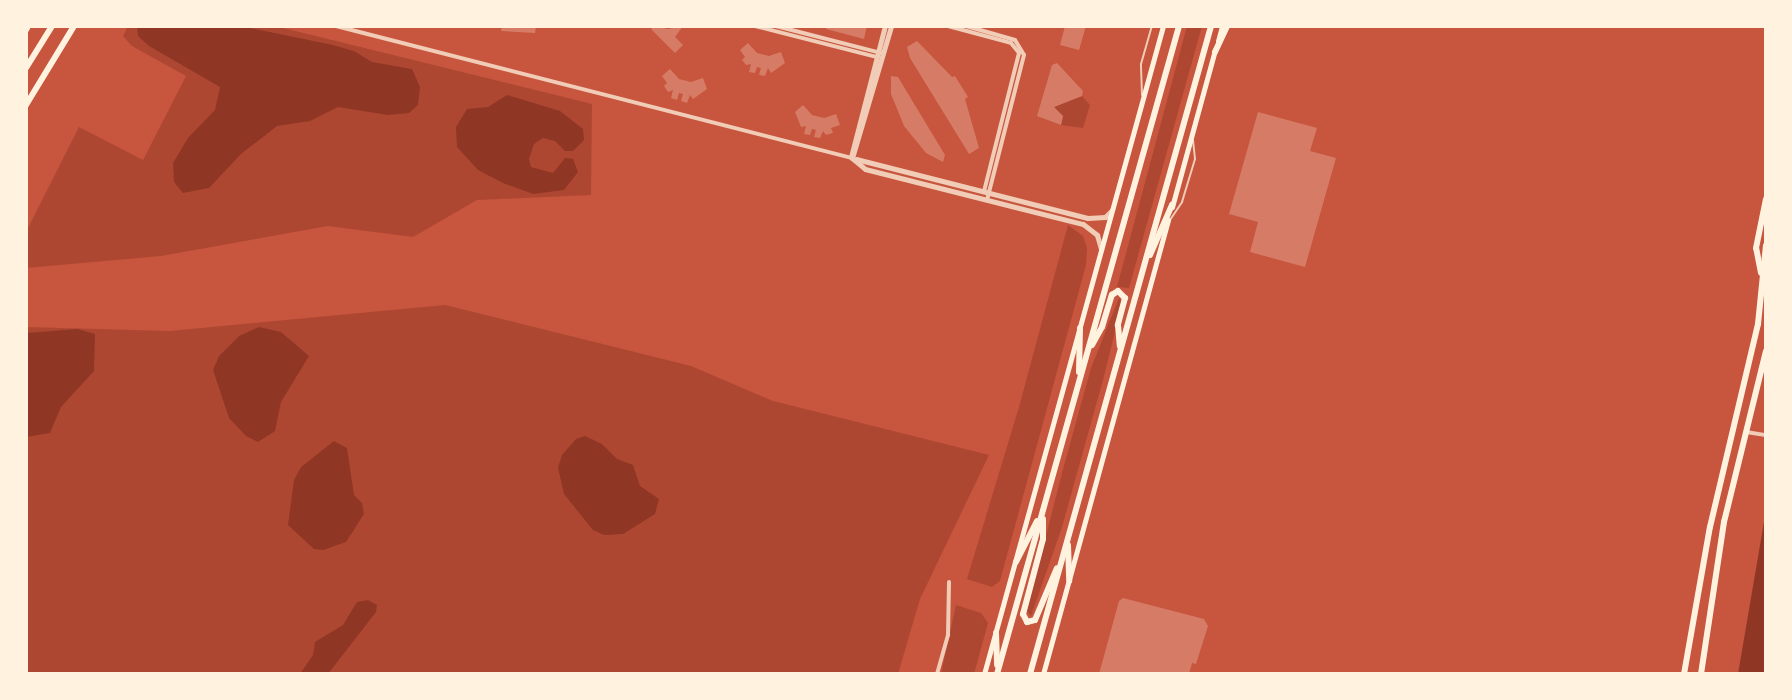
<!DOCTYPE html>
<style>
body{margin:0}
#map{position:relative;width:1792px;height:700px;overflow:hidden;background:#c8553d;font-family:Poppins,sans-serif}
div>[style]{position:absolute}
.green>*{inset:0;background:#ae4732}
.water>*{inset:0;background:#8f3625}
.building>*{inset:0;background:#d67c66}
.service>*{height:2px;margin:-1px;padding:0 1px;transform-origin:1px;border-radius:1px;background:#f1ccb7}
.minor>*{height:4px;margin:-2px;padding:0 2px;transform-origin:2px;border-radius:2px;background:#f1ccb7}
.tertiary>*{height:5px;margin:-2.5px;padding:0 2.5px;transform-origin:2.5px;border-radius:2.5px;background:#f1ccb7}
.secondary>*{height:5px;margin:-2.5px;padding:0 2.5px;transform-origin:2.5px;border-radius:2.5px;background:#fff3e0}
.primary>*{height:6px;margin:-3px;padding:0 3px;transform-origin:3px;border-radius:3px;background:#fff3e0}
.trunk>*{height:6px;margin:-3px;padding:0 3px;transform-origin:3px;border-radius:3px;background:#fff3e0}
span{translate:-50% -50%;white-space:nowrap;text-align:center;line-height:1.15;-webkit-text-stroke:8px #fff3e0;paint-order:stroke}
.frame{position:absolute;inset:0;border:28px solid #fff3e0;pointer-events:none}
</style>
<div id="map">
<div class="green">
<i style="clip-path:polygon(128px 26px,275px 26px,592px 104px,591px 195px,477px 200px,413px 237px,328px 226px,161px 256px,26px 268px,26px 232px,79px 127px,143px 160px,186px 76px,132px 46px,123px 36px)"></i>
<i style="clip-path:polygon(1187px 26px,1202px 26px,1129px 288px,1117px 287px)"></i>
<i style="clip-path:polygon(1082px 96px,1090px 105px,1083px 128px,1061px 125px,1063px 116px,1054px 107px)"></i>
<i style="clip-path:polygon(1068px 225px,1083px 236px,1087px 248px,1086px 265px,1000px 581px,992px 587px,967px 579px,1019px 407px)"></i>
<i style="clip-path:polygon(1119px 298px,1122px 303px,1103px 380px,1062px 527px,1031px 616px,1027px 611px,1062px 473px,1091px 368px)"></i>
<i style="clip-path:polygon(445px 305px,691px 366px,773px 401px,989px 455px,920px 599px,898px 674px,26px 674px,26px 327px,170px 331px)"></i>
<i style="clip-path:polygon(956px 605px,981px 613px,988px 623px,974px 674px,941px 674px)"></i>
</div>
<div class="water">
<i style="clip-path:polygon(137px 26px,240px 26px,333px 45px,354px 51px,372px 62px,412px 69px,420px 87px,418px 105px,409px 113px,388px 115px,338px 107px,310px 121px,277px 126px,241px 154px,209px 188px,183px 193px,174px 182px,173px 163px,188px 138px,215px 110px,220px 87px,149px 46px,138px 36px)"></i>
<i style="clip-path:polygon(507px 95px,560px 111px,583px 129px,584px 140px,573px 151px,565px 151px,555px 141px,543px 138px,534px 144px,529px 159px,531px 167px,553px 173px,565px 158px,573px 159px,578px 172px,564px 190px,533px 194px,503px 183px,478px 170px,457px 147px,456px 127px,467px 109px,488px 107px)"></i>
<i style="clip-path:polygon(259px 327px,281px 332px,309px 356px,281px 402px,275px 431px,258px 442px,246px 436px,229px 418px,213px 370px,219px 356px,239px 336px)"></i>
<i style="clip-path:polygon(78px 329px,95px 334px,94px 371px,61px 407px,50px 433px,26px 437px,26px 333px)"></i>
<i style="clip-path:polygon(585px 436px,602px 444px,617px 459px,633px 465px,640px 486px,659px 499px,655px 514px,623px 534px,604px 535px,593px 530px,564px 494px,558px 468px,562px 455px,576px 439px)"></i>
<i style="clip-path:polygon(334px 441px,347px 448px,354px 495px,362px 503px,364px 514px,346px 542px,323px 550px,314px 549px,288px 525px,294px 480px,301px 467px)"></i>
<i style="clip-path:polygon(1766px 515px,1766px 674px,1738px 674px,1765px 516px)"></i>
<i style="clip-path:polygon(368px 600px,377px 605px,376px 612px,328px 674px,300px 674px,313px 655px,315px 642px,343px 625px,357px 602px)"></i>
</div>
<div class="building">
<i style="clip-path:polygon(502px 26px,536px 26px,535px 33px,501px 31px)"></i>
<i style="clip-path:polygon(654px 26px,668px 29px,683px 26px,675px 37px,683px 45px,675px 53px,651px 29px)"></i>
<i style="clip-path:polygon(827px 26px,867px 26px,864px 39px,826px 29px)"></i>
<i style="clip-path:polygon(1065px 26px,1086px 26px,1079px 50px,1060px 45px)"></i>
<i style="clip-path:polygon(917px 41px,952px 77px,955px 76px,968px 97px,965px 99px,979px 148px,969px 154px,910px 58px,907px 47px)"></i>
<i style="clip-path:polygon(748px 43px,757px 53px,769px 56px,781px 52px,785px 63px,771px 73px,768px 68px,765px 76px,759px 75px,761px 68px,757px 67px,755px 73px,749px 72px,751px 64px,746px 65px,742px 60px,745px 57px,740px 50px)"></i>
<i style="clip-path:polygon(1057px 63px,1083px 91px,1082px 96px,1054px 107px,1063px 116px,1061px 125px,1037px 116px,1052px 65px)"></i>
<i style="clip-path:polygon(670px 69px,679px 79px,691px 82px,703px 78px,707px 89px,693px 99px,690px 95px,687px 103px,681px 101px,683px 94px,679px 93px,677px 100px,671px 98px,673px 90px,668px 92px,664px 86px,667px 83px,662px 76px)"></i>
<i style="clip-path:polygon(891px 76px,898px 77px,945px 155px,943px 162px,926px 153px,904px 126px,891px 94px)"></i>
<i style="clip-path:polygon(803px 105px,812px 115px,824px 118px,836px 114px,840px 125px,831px 128px,833px 133px,826px 135px,823px 131px,820px 138px,814px 137px,816px 130px,812px 129px,810px 135px,804px 134px,806px 126px,801px 127px,795px 112px)"></i>
<i style="clip-path:polygon(1258px 112px,1317px 128px,1310px 151px,1336px 158px,1305px 267px,1250px 252px,1258px 222px,1229px 214px)"></i>
<i style="clip-path:polygon(1123px 598px,1204px 619px,1208px 626px,1196px 664px,1192px 663px,1189px 674px,1099px 674px,1119px 601px)"></i>
</div>
<div class="service">
<i style="left:1142px;top:95px;width:31px;rotate:-92deg"></i>
<i style="left:1141px;top:64px;width:40px;rotate:-74deg"></i>
<i style="left:1170px;top:220px;width:22px;rotate:-56deg"></i>
<i style="left:1182px;top:202px;width:45px;rotate:-73.2deg"></i>
<i style="left:1195px;top:159px;width:19px;rotate:-96deg"></i>
</div>
<div class="minor">
<i style="left:336px;top:26px;width:533px;rotate:14.35deg"></i>
<i style="left:755px;top:26px;width:126px;rotate:14.3deg"></i>
<i style="left:776px;top:26px;width:108px;rotate:14.4deg"></i>
<i style="left:948px;top:26px;width:65px;rotate:15.1deg"></i>
<i style="left:1011px;top:43px;width:13px;rotate:51deg"></i>
<i style="left:1019px;top:53px;width:142px;rotate:104.2deg"></i>
<i style="left:966px;top:26px;width:51px;rotate:15.9deg"></i>
<i style="left:1015px;top:40px;width:17px;rotate:59deg"></i>
<i style="left:1024px;top:55px;width:150px;rotate:104.3deg"></i>
<i style="left:1746px;top:432px;width:20px;rotate:9deg"></i>
<i style="left:937px;top:674px;width:41px;rotate:-74.2deg"></i>
<i style="left:948px;top:635px;width:53px;rotate:-88.9deg"></i>
</div>
<div class="tertiary">
<i style="left:851px;top:157px;width:135px;rotate:-75.5deg"></i>
<i style="left:852px;top:158px;width:17px;rotate:40deg"></i>
<i style="left:865px;top:169px;width:225px;rotate:14.2deg"></i>
<i style="left:1083px;top:224px;width:18px;rotate:38deg"></i>
<i style="left:1097px;top:235px;width:15px;rotate:74deg"></i>
<i style="left:852px;top:158px;width:138px;rotate:-73.5deg"></i>
<i style="left:856px;top:159px;width:239px;rotate:14.3deg"></i>
<i style="left:1088px;top:218px;width:17px;rotate:-3deg"></i>
<i style="left:1105px;top:217px;width:10px;rotate:-45deg"></i>
</div>
<div class="secondary">
<i style="left:1218px;top:41px;width:16px;rotate:-75deg"></i>
<i style="left:1172px;top:207px;width:163px;rotate:-74.7deg"></i>
<i style="left:984px;top:674px;width:672px;rotate:-74.56deg"></i>
<i style="left:1043px;top:674px;width:471px;rotate:-74.6deg"></i>
</div>
<div class="primary">
<i style="left:1215px;top:52px;width:29px;rotate:-65deg"></i>
<i style="left:26px;top:105px;width:92px;rotate:-58.7deg"></i>
<i style="left:1150px;top:255px;width:55px;rotate:-66.3deg"></i>
<i style="left:1761px;top:273px;width:25px;rotate:-101deg"></i>
<i style="left:1756px;top:248px;width:50px;rotate:-78.5deg"></i>
<i style="left:1092px;top:345px;width:21px;rotate:-61deg"></i>
<i style="left:1102px;top:327px;width:34px;rotate:-73deg"></i>
<i style="left:1112px;top:295px;width:7px;rotate:-34deg"></i>
<i style="left:1118px;top:291px;width:10px;rotate:45deg"></i>
<i style="left:1125px;top:298px;width:28px;rotate:105deg"></i>
<i style="left:1118px;top:325px;width:21px;rotate:85deg"></i>
<i style="left:1079px;top:372px;width:44px;rotate:-88.7deg"></i>
<i style="left:1043px;top:519px;width:20px;rotate:90deg"></i>
<i style="left:1043px;top:539px;width:78px;rotate:104.9deg"></i>
<i style="left:1023px;top:614px;width:9px;rotate:63deg"></i>
<i style="left:1027px;top:622px;width:8px;rotate:-14deg"></i>
<i style="left:1035px;top:620px;width:56px;rotate:-67.1deg"></i>
<i style="left:1068px;top:545px;width:36px;rotate:88deg"></i>
<i style="left:1016px;top:562px;width:46px;rotate:-62.9deg"></i>
<i style="left:996px;top:633px;width:32px;rotate:88deg"></i>
<i style="left:997px;top:674px;width:673px;rotate:-74.31deg"></i>
<i style="left:1030px;top:674px;width:673px;rotate:-74.39deg"></i>
<i style="left:1684px;top:674px;width:149px;rotate:-80deg"></i>
<i style="left:1710px;top:527px;width:209px;rotate:-76.7deg"></i>
<i style="left:1758px;top:324px;width:79px;rotate:-84.2deg"></i>
<i style="left:1701px;top:674px;width:154px;rotate:-81.4deg"></i>
<i style="left:1724px;top:522px;width:176px;rotate:-76.2deg"></i>
</div>
<div class="trunk">
<i style="left:26px;top:30px;width:4px;rotate:-63deg"></i>
<i style="left:26px;top:68px;width:49px;rotate:-58.2deg"></i>
</div>
<div class="frame"></div>
</div>
